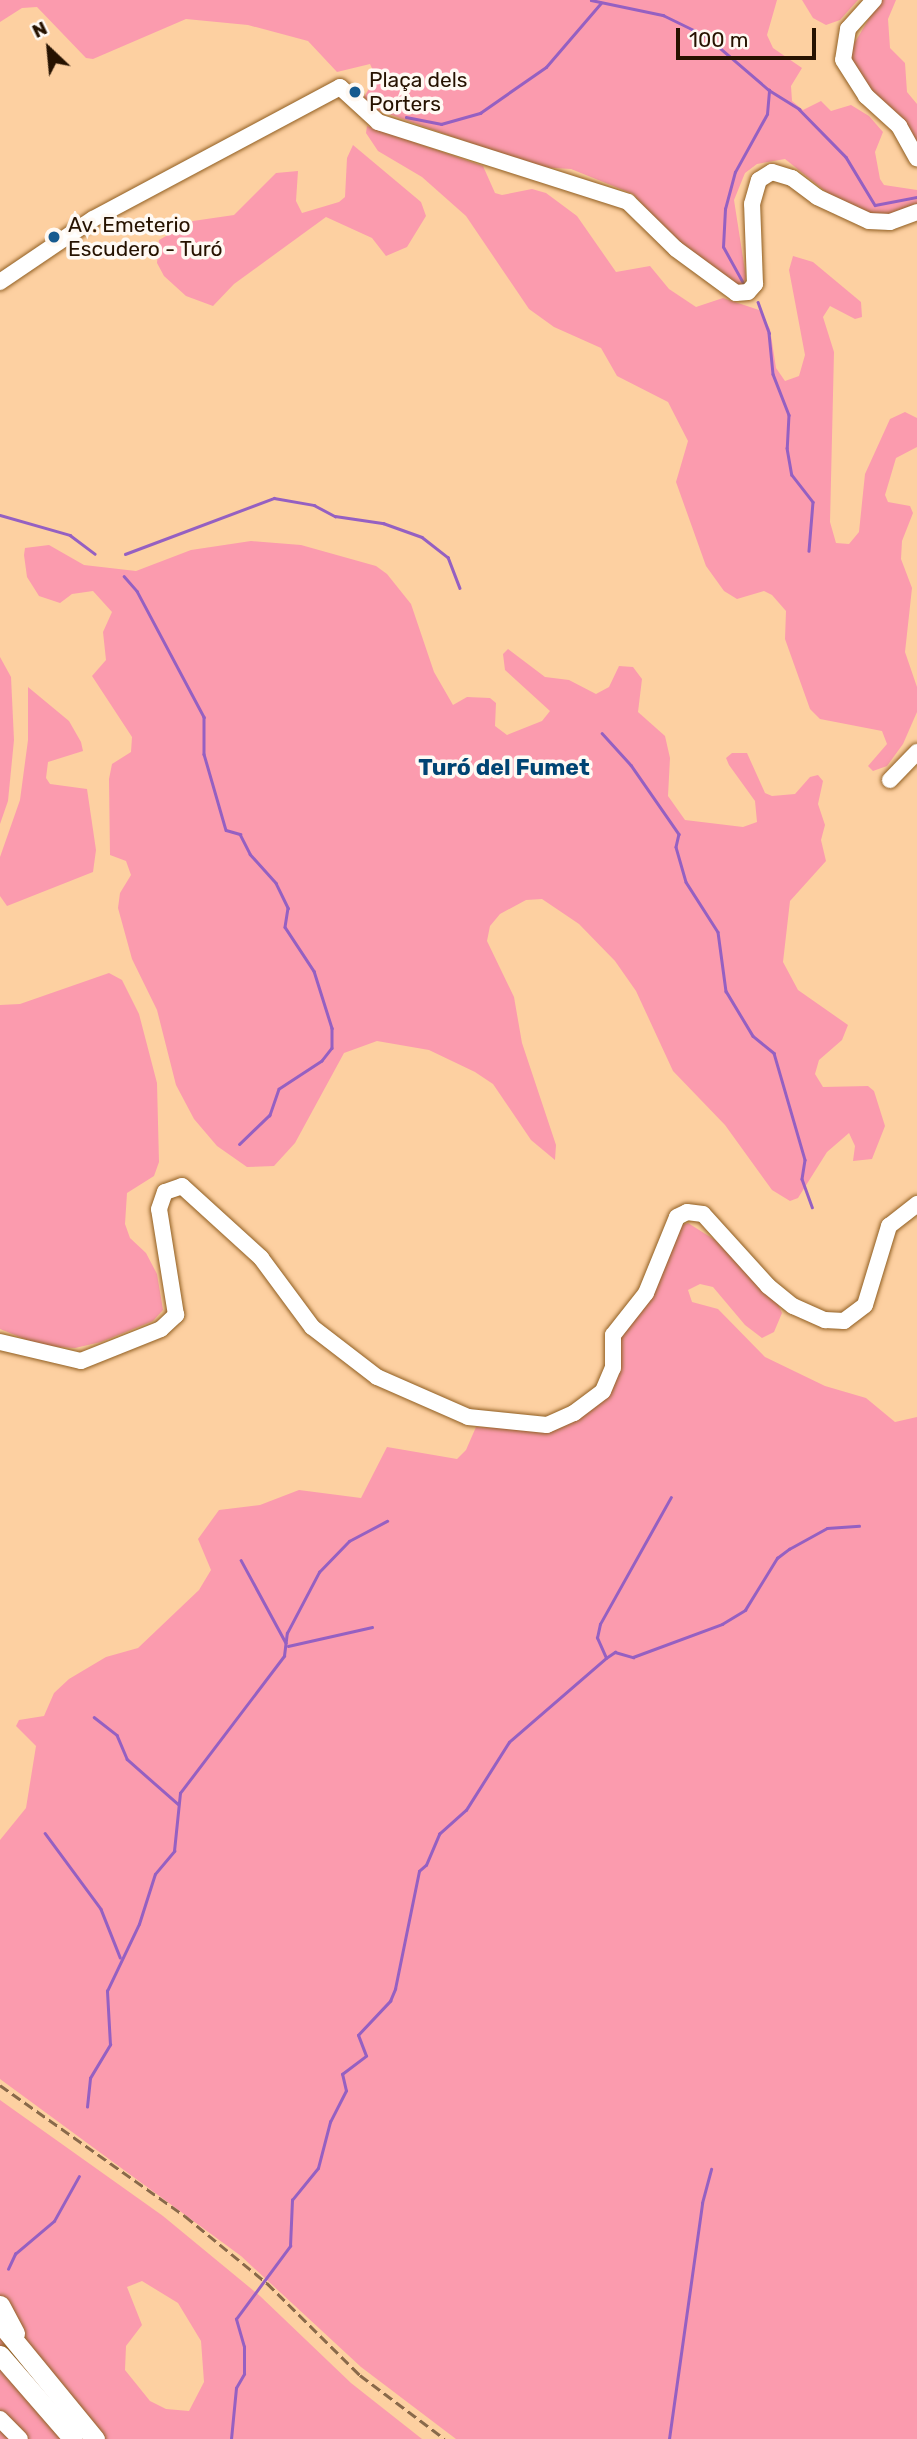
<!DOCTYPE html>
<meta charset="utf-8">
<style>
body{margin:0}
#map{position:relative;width:917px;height:2439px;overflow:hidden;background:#fdd0a1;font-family:Rubik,sans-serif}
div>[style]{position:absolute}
.green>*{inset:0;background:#fb9bae}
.stream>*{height:2.5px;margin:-1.25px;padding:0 1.25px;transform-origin:1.25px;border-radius:1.25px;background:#9560c2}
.roads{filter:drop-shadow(0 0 2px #905e21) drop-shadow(0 0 2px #905e21)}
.secondary>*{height:16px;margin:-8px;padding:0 8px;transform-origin:8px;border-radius:8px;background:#fff}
.highway>*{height:19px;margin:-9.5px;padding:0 9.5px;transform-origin:9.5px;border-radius:9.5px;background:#fff}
.rail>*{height:2.5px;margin-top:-1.25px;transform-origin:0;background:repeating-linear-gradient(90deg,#89694a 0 10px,transparent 0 15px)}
.dots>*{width:19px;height:19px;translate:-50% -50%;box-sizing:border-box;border:4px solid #fff9f3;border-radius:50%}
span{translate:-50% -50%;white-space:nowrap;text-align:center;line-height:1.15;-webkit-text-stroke:7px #fff9f3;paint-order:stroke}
.poi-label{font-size:21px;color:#261200}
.left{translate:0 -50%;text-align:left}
.neighbourhood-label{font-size:23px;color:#004473;font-weight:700}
.north{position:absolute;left:14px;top:14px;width:70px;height:70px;-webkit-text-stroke:5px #fff9f3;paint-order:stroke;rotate:334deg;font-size:19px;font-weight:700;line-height:28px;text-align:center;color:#261200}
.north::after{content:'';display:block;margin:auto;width:24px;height:32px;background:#261200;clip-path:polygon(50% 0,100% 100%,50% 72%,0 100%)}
.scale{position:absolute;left:676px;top:28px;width:140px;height:32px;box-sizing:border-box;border:4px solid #261200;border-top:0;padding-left:9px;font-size:21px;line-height:24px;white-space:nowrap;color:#261200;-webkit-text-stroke:5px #fff9f3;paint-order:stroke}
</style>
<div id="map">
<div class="green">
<i style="clip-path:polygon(0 0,777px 0,767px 35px,773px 48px,802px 68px,791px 86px,792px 101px,803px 110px,821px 101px,831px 111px,851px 105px,869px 116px,883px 132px,875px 152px,880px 179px,884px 185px,917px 190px,917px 207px,894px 216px,864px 213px,830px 195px,785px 159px,757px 164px,745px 173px,734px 200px,746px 277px,741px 290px,681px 247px,633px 194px,571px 169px,537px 167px,372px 108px,364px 97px,376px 77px,370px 64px,337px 72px,308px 41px,248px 25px,186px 19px,93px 59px,86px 58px,37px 7px,22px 8px,0 22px)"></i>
<i style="clip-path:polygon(802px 0,858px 0,840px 20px,826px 25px,813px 18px)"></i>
<i style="clip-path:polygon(880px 0,896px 0,888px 19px,890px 48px,905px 63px,907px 92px,917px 104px,917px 150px,874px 97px,848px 54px)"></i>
<i style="clip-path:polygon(367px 126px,483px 166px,495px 193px,502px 195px,532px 189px,546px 193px,577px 216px,616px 272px,650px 266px,669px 289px,696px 307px,723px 298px,759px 310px,770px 329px,776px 368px,785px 381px,799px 376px,805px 355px,789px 270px,793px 256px,813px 262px,861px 302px,862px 317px,855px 319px,830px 306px,823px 317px,834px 352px,830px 522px,836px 543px,849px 544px,859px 532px,865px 474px,890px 419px,905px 412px,917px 418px,917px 447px,896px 458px,885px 495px,888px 502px,910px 506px,913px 513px,902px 541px,901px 559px,912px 588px,905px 652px,917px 687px,917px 712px,903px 744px,887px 766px,873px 771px,868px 766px,887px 744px,882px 731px,820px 719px,810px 709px,785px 639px,786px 611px,772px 595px,764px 591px,737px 599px,724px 591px,706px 566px,676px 482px,688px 441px,668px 402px,617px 376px,601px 348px,554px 327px,529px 309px,466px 216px,422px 177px,378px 151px,366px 133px)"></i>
<i style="clip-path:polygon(353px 145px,421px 202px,426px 216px,407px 247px,386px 256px,372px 238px,326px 217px,234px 284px,213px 306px,186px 296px,164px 276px,157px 263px,159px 240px,193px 221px,234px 215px,276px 173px,298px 171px,296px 201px,302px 213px,339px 202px,345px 197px,347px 158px)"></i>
<i style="clip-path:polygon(251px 541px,301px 545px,376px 566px,387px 574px,411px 604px,434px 672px,453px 705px,467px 697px,490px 698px,496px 703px,495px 726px,507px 735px,542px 721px,550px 711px,505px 670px,503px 654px,508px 649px,545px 677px,569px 680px,596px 694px,609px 687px,619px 666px,633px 667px,642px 679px,638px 712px,665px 736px,670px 758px,668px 796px,685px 820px,743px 827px,757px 822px,755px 801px,729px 765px,726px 758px,732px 753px,747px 753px,765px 793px,772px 796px,795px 794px,810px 777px,818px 775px,823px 781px,818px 804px,825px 825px,821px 840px,826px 861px,790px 901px,783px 962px,798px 990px,848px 1025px,842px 1040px,819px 1060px,815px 1074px,823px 1087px,868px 1086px,874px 1091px,885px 1126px,872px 1159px,853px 1161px,855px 1146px,849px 1133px,827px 1152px,798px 1198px,790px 1201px,772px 1190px,725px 1125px,673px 1071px,636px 991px,615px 961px,579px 924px,542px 899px,526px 900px,500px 914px,490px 926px,487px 941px,514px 997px,522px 1043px,556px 1145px,555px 1160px,531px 1140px,493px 1084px,475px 1072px,429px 1050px,377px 1041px,344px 1053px,295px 1143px,274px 1166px,247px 1167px,217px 1146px,194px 1119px,176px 1085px,157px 1010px,132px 959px,118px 908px,120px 893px,131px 875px,126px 861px,110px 855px,109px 779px,112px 764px,131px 752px,132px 737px,92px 676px,106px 660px,103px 632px,112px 612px,93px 591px,72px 594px,60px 603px,39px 596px,27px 577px,24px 555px,25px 548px,49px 545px,84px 565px,136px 571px,191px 550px)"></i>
<i style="clip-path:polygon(0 657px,11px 677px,14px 740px,8px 801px,0 824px)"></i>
<i style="clip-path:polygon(28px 687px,69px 721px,81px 742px,83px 751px,48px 762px,46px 778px,50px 784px,87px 789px,96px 850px,93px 872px,7px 906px,0 896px,0 857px,20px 800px,28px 740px)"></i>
<i style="clip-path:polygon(109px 973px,122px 980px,139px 1014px,157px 1083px,159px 1162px,154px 1176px,127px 1193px,125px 1224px,130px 1238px,146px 1253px,157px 1274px,163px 1310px,153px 1321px,101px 1342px,75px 1348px,42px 1346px,0 1329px,0 1005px,20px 1004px)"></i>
<i style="clip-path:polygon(688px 1223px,715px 1240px,777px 1302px,782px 1313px,774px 1332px,762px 1338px,745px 1325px,713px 1287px,700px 1284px,688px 1290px,692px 1302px,718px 1309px,765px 1357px,825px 1386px,866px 1398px,895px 1422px,917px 1417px,917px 2439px,456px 2439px,361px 2367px,241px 2256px,0 2079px,0 1840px,26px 1808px,36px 1746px,16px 1726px,19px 1720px,44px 1716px,54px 1693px,69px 1679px,106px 1657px,138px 1648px,199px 1590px,211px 1570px,198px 1539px,219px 1510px,260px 1505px,299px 1490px,361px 1498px,387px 1447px,457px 1459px,466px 1450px,476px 1427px,542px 1430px,610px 1393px,619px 1336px,681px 1225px)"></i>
<i style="clip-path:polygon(evenodd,0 2100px,163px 2216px,260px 2296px,351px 2383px,422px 2439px,0 2439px,0 2100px,142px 2281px,178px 2303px,201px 2341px,204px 2382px,189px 2411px,166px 2409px,150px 2401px,125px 2370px,126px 2346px,142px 2325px,127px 2287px,142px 2281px)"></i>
</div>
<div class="stream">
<i style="left:591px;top:0;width:74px;rotate:11.8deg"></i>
<i style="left:663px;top:15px;width:48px;rotate:26deg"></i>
<i style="left:706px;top:36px;width:83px;rotate:40.6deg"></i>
<i style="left:769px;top:90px;width:36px;rotate:32deg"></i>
<i style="left:799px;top:109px;width:67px;rotate:45.6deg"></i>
<i style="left:846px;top:157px;width:56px;rotate:58.9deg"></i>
<i style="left:875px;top:205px;width:43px;rotate:-10.8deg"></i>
<i style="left:406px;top:117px;width:36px;rotate:11deg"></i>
<i style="left:441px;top:124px;width:41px;rotate:-15.8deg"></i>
<i style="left:480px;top:113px;width:80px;rotate:-34.9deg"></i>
<i style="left:546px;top:67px;width:84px;rotate:-49.3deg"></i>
<i style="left:744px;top:285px;width:43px;rotate:-118.9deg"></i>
<i style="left:723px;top:247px;width:38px;rotate:-87deg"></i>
<i style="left:725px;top:209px;width:38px;rotate:-75deg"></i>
<i style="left:735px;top:172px;width:66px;rotate:-61.1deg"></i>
<i style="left:767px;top:114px;width:24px;rotate:-85deg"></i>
<i style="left:758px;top:302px;width:33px;rotate:70deg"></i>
<i style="left:769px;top:333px;width:41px;rotate:84.4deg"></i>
<i style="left:773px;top:374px;width:44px;rotate:68.7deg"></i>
<i style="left:789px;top:415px;width:33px;rotate:93deg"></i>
<i style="left:787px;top:448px;width:27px;rotate:80deg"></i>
<i style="left:792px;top:475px;width:34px;rotate:52deg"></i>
<i style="left:813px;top:502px;width:49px;rotate:94.7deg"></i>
<i style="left:0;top:515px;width:73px;rotate:15.9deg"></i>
<i style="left:70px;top:535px;width:31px;rotate:37deg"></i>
<i style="left:125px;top:554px;width:159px;rotate:-20.6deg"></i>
<i style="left:274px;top:498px;width:41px;rotate:9.9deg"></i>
<i style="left:314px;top:505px;width:24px;rotate:28deg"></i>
<i style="left:335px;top:516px;width:49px;rotate:8.3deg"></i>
<i style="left:383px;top:523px;width:41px;rotate:19.7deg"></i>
<i style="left:422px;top:537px;width:33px;rotate:38deg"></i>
<i style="left:448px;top:557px;width:33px;rotate:69deg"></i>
<i style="left:124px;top:576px;width:20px;rotate:49deg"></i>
<i style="left:137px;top:591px;width:143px;rotate:62deg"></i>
<i style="left:204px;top:717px;width:37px;rotate:90deg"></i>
<i style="left:204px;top:754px;width:79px;rotate:73.9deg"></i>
<i style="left:226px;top:830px;width:15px;rotate:16deg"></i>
<i style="left:240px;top:834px;width:22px;rotate:63deg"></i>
<i style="left:250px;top:854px;width:39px;rotate:48deg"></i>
<i style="left:276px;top:883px;width:28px;rotate:64deg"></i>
<i style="left:288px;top:908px;width:19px;rotate:99deg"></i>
<i style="left:285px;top:927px;width:53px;rotate:56.6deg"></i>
<i style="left:314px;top:971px;width:60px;rotate:72.5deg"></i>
<i style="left:332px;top:1028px;width:20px;rotate:90deg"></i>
<i style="left:332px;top:1048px;width:16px;rotate:128deg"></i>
<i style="left:322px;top:1061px;width:51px;rotate:146.9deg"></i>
<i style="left:279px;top:1089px;width:28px;rotate:109deg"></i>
<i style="left:270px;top:1115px;width:42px;rotate:136deg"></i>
<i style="left:602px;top:733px;width:43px;rotate:47.8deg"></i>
<i style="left:631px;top:765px;width:84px;rotate:55.2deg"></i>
<i style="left:679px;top:834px;width:13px;rotate:103deg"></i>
<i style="left:676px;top:847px;width:36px;rotate:74deg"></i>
<i style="left:686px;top:882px;width:59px;rotate:57.4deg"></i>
<i style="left:718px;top:932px;width:60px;rotate:82.3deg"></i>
<i style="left:726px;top:991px;width:52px;rotate:59deg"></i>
<i style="left:753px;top:1036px;width:27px;rotate:39deg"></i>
<i style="left:774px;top:1053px;width:111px;rotate:73.8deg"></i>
<i style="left:805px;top:1160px;width:19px;rotate:99deg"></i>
<i style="left:802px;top:1179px;width:30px;rotate:70deg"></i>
<i style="left:241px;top:1560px;width:94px;rotate:61.5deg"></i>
<i style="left:288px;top:1646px;width:86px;rotate:-12.7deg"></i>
<i style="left:606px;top:1658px;width:22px;rotate:-114deg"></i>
<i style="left:597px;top:1638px;width:14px;rotate:-78deg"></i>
<i style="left:600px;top:1624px;width:145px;rotate:-60.8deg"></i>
<i style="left:94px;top:1717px;width:29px;rotate:38deg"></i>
<i style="left:117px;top:1735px;width:26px;rotate:67deg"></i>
<i style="left:127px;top:1759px;width:68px;rotate:41.4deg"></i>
<i style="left:45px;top:1833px;width:94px;rotate:53.6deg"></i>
<i style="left:101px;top:1909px;width:52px;rotate:68.4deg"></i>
<i style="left:87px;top:2107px;width:29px;rotate:-84deg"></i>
<i style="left:90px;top:2078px;width:39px;rotate:-59deg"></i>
<i style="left:110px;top:2045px;width:54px;rotate:-93.2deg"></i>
<i style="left:107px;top:1991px;width:74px;rotate:-64.5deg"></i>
<i style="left:139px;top:1924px;width:52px;rotate:-72.3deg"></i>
<i style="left:155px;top:1874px;width:30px;rotate:-50deg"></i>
<i style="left:174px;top:1851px;width:58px;rotate:-84.1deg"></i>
<i style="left:180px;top:1793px;width:172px;rotate:-52.8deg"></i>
<i style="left:284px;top:1656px;width:23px;rotate:-83deg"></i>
<i style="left:287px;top:1633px;width:69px;rotate:-62.3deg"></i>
<i style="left:319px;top:1572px;width:43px;rotate:-45.9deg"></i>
<i style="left:349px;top:1541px;width:43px;rotate:-27.8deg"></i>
<i style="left:8px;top:2269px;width:17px;rotate:-65deg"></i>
<i style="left:15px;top:2254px;width:51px;rotate:-40.2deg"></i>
<i style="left:54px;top:2221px;width:51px;rotate:-60.9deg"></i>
<i style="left:231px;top:2439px;width:51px;rotate:-84.4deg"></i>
<i style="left:236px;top:2388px;width:16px;rotate:-60deg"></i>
<i style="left:244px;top:2374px;width:27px;rotate:-90deg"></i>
<i style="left:244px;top:2347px;width:29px;rotate:-106deg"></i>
<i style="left:236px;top:2319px;width:91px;rotate:-53.5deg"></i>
<i style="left:290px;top:2246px;width:46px;rotate:-87.5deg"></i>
<i style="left:292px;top:2200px;width:41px;rotate:-50.9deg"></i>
<i style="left:318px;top:2168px;width:48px;rotate:-75.4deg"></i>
<i style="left:330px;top:2122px;width:35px;rotate:-63deg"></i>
<i style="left:346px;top:2091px;width:17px;rotate:-103deg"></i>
<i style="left:342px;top:2074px;width:30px;rotate:-37deg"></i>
<i style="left:366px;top:2056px;width:22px;rotate:-111deg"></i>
<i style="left:358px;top:2035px;width:47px;rotate:-46.7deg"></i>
<i style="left:390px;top:2001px;width:13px;rotate:-67deg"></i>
<i style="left:395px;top:1989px;width:120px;rotate:-78.5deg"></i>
<i style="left:419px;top:1871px;width:9px;rotate:-41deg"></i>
<i style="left:426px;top:1865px;width:34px;rotate:-67deg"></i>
<i style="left:439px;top:1834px;width:36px;rotate:-42deg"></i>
<i style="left:466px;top:1810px;width:80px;rotate:-57.7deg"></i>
<i style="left:509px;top:1742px;width:128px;rotate:-40.9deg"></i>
<i style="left:606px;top:1658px;width:11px;rotate:-34deg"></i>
<i style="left:615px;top:1652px;width:19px;rotate:16deg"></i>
<i style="left:633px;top:1657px;width:95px;rotate:-20.3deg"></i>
<i style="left:722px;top:1624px;width:27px;rotate:-31deg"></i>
<i style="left:745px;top:1610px;width:61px;rotate:-58.4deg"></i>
<i style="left:777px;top:1558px;width:15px;rotate:-37deg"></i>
<i style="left:789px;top:1549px;width:43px;rotate:-28.9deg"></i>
<i style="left:827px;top:1528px;width:32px;rotate:-4deg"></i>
<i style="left:669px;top:2439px;width:238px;rotate:-82deg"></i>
<i style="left:702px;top:2203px;width:35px;rotate:-75deg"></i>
</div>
<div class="roads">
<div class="secondary">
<i style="left:874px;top:0;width:39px;rotate:132deg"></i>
<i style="left:848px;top:29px;width:31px;rotate:99deg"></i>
<i style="left:843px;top:60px;width:43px;rotate:57.4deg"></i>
<i style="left:866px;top:96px;width:45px;rotate:42.3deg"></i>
<i style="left:899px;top:126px;width:37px;rotate:61deg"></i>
<i style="left:0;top:282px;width:112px;rotate:-34.1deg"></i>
<i style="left:93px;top:219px;width:280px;rotate:-28.1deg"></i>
<i style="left:340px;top:87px;width:52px;rotate:42.6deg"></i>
<i style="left:378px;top:122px;width:262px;rotate:17.7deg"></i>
<i style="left:628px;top:202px;width:67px;rotate:44.4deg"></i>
<i style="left:676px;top:249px;width:74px;rotate:36.3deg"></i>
<i style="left:736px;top:293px;width:12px;rotate:-5deg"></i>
<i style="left:748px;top:292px;width:11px;rotate:-49deg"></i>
<i style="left:755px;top:284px;width:80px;rotate:-92.1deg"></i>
<i style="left:752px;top:204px;width:25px;rotate:-74deg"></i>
<i style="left:759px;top:180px;width:15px;rotate:-32deg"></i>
<i style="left:772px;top:172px;width:21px;rotate:17deg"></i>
<i style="left:792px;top:178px;width:31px;rotate:37deg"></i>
<i style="left:817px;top:197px;width:57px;rotate:24.8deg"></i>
<i style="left:869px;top:221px;width:21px;rotate:3deg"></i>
<i style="left:890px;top:222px;width:29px;rotate:-20deg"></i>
<i style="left:890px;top:780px;width:39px;rotate:-46deg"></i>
<i style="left:0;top:1342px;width:83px;rotate:13.2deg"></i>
<i style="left:81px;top:1361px;width:86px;rotate:-21.8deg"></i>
<i style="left:161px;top:1329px;width:21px;rotate:-43deg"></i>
<i style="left:176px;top:1315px;width:107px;rotate:-99.1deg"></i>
<i style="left:159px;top:1209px;width:18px;rotate:-71deg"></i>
<i style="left:165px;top:1192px;width:18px;rotate:-19deg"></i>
<i style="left:182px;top:1186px;width:107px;rotate:42.3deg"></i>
<i style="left:261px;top:1258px;width:86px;rotate:53.5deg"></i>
<i style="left:312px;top:1327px;width:82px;rotate:37.6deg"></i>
<i style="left:377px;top:1377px;width:99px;rotate:23.7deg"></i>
<i style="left:468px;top:1417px;width:79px;rotate:5.8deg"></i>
<i style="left:547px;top:1425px;width:30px;rotate:-24deg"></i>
<i style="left:574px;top:1413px;width:36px;rotate:-37deg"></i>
<i style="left:603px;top:1391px;width:25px;rotate:-67deg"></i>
<i style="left:613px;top:1368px;width:33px;rotate:-90deg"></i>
<i style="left:613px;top:1335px;width:53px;rotate:-51.8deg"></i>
<i style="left:646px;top:1293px;width:82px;rotate:-67.8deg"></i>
<i style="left:677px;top:1217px;width:11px;rotate:-27deg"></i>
<i style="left:687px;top:1212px;width:16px;rotate:7deg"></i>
<i style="left:703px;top:1214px;width:97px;rotate:47.9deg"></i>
<i style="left:768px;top:1286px;width:32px;rotate:39deg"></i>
<i style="left:793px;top:1306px;width:35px;rotate:24deg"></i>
<i style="left:825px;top:1320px;width:19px;rotate:3deg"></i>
<i style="left:844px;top:1321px;width:26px;rotate:-37deg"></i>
<i style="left:865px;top:1305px;width:83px;rotate:-73.1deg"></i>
<i style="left:889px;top:1226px;width:36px;rotate:-38deg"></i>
<i style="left:0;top:2419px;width:28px;rotate:45deg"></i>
</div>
<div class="highway">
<i style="left:0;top:2305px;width:32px;rotate:62deg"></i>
<i style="left:0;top:2323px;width:150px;rotate:50.7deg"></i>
<i style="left:0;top:2355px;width:111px;rotate:49deg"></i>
</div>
</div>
<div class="rail">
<i style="left:0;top:2085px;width:227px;rotate:35.3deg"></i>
<i style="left:185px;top:2216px;width:106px;rotate:39.3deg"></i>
<i style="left:267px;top:2283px;width:131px;rotate:44.7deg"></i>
<i style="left:360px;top:2375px;width:106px;rotate:37deg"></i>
</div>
<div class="dots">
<i style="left:355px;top:92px;background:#165a8f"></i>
<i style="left:54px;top:237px;background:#165a8f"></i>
</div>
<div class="poi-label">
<span class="left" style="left:369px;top:92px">Plaça dels<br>Porters</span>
<span class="left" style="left:68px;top:237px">Av. Emeterio<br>Escudero - Turó</span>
</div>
<div class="neighbourhood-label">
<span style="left:504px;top:767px">Turó del Fumet</span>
</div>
<div class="north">N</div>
<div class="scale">100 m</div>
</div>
